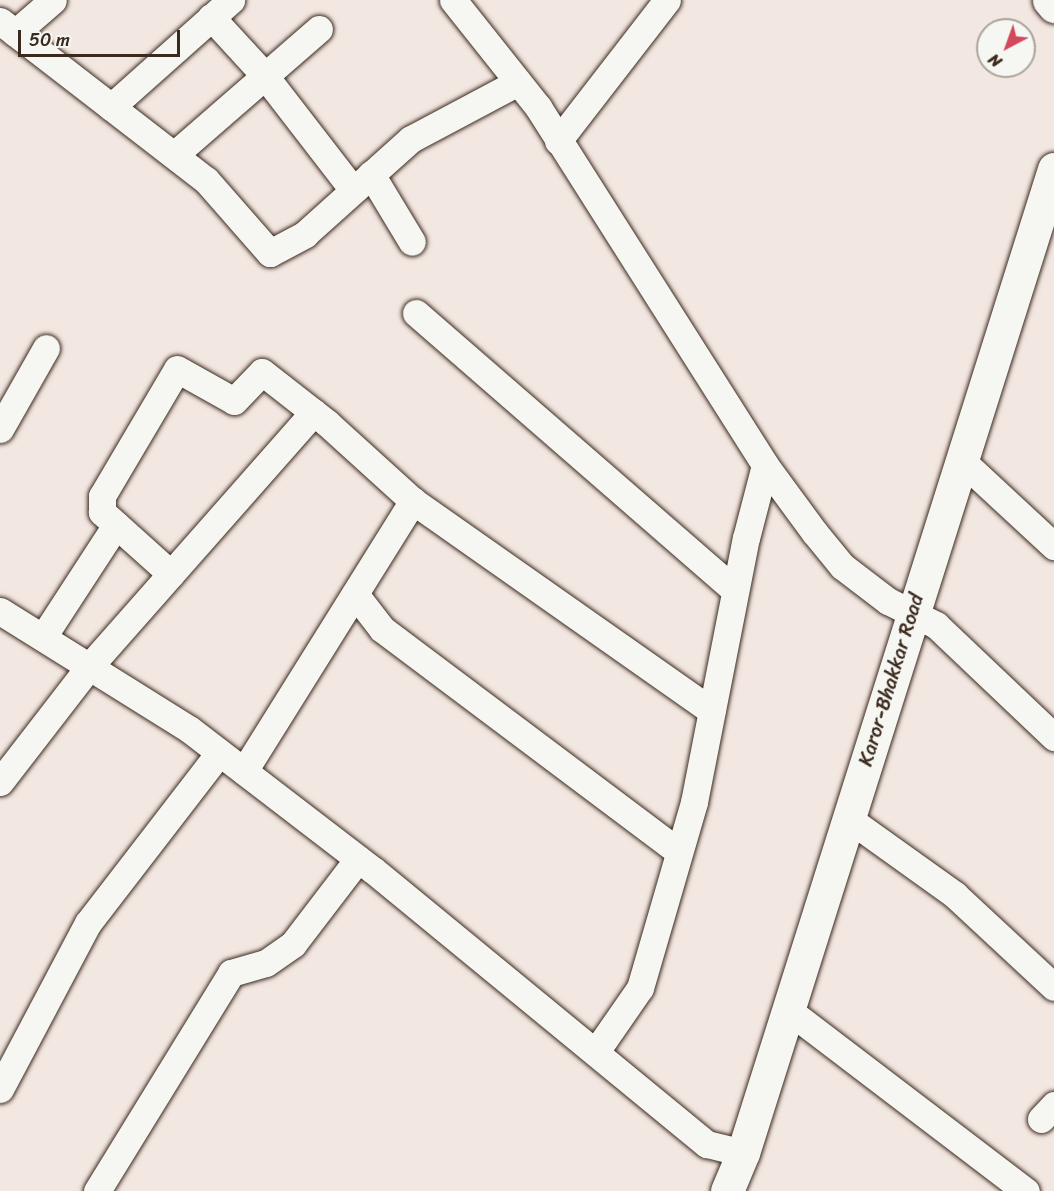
<!DOCTYPE html>
<style>
body{margin:0}
#map{position:relative;width:1054px;height:1191px;overflow:hidden;background:#f3e7e1;font-family:Sriracha,sans-serif}
div>[style]{position:absolute}
.roads{filter:drop-shadow(0 0 2px #3b2a1e) drop-shadow(0 0 2px #3b2a1e)}
.minor>*{height:27px;margin:-13.5px;padding:0 13.5px;transform-origin:13.5px;border-radius:13.5px;background:#f6f6f2}
.major>*{height:33px;margin:-16.5px;padding:0 16.5px;transform-origin:16.5px;border-radius:16.5px;background:#f6f6f2}
span{translate:-50% -50%;white-space:nowrap;text-align:center;line-height:1.15;-webkit-text-stroke:4.5px #f6f6f2;paint-order:stroke}
.street-label{font-size:20px;color:#3b2a1e}
.north{position:absolute;left:976px;top:18px;width:60px;height:60px;box-sizing:border-box;background:#f6f6f2;border:2px solid #aba49d;border-radius:50%;rotate:221deg;font-size:16px;font-weight:700;line-height:24px;text-align:center;color:#3b2a1e}
.north::after{content:'';display:block;margin:auto;width:21px;height:27px;background:#d1495b;clip-path:polygon(50% 0,100% 100%,50% 72%,0 100%)}
.scale{position:absolute;left:18px;top:30px;width:162px;height:27px;box-sizing:border-box;border:3px solid #3b2a1e;border-top:0;padding-left:8px;font-size:18px;line-height:21px;white-space:nowrap;color:#3b2a1e;-webkit-text-stroke:4px #f6f6f2;paint-order:stroke}
</style>
<div id="map">
<div class="roads">
<div class="minor">
<i style="left:453px;top:0;width:137px;rotate:51.5deg"></i>
<i style="left:538px;top:107px;width:424px;rotate:57.6deg"></i>
<i style="left:765px;top:465px;width:84px;rotate:53.7deg"></i>
<i style="left:815px;top:533px;width:43px;rotate:50.7deg"></i>
<i style="left:842px;top:566px;width:58px;rotate:37.3deg"></i>
<i style="left:888px;top:601px;width:54px;rotate:26.6deg"></i>
<i style="left:936px;top:625px;width:163px;rotate:43.5deg"></i>
<i style="left:211px;top:17px;width:80px;rotate:47.5deg"></i>
<i style="left:265px;top:76px;width:144px;rotate:52.3deg"></i>
<i style="left:0;top:21px;width:260px;rotate:37.7deg"></i>
<i style="left:206px;top:180px;width:97px;rotate:48.8deg"></i>
<i style="left:270px;top:253px;width:40px;rotate:-28deg"></i>
<i style="left:305px;top:234px;width:142px;rotate:-41.9deg"></i>
<i style="left:411px;top:139px;width:121px;rotate:-28deg"></i>
<i style="left:15px;top:33px;width:50px;rotate:-41deg"></i>
<i style="left:111px;top:107px;width:161px;rotate:-41.7deg"></i>
<i style="left:558px;top:141px;width:178px;rotate:-52.3deg"></i>
<i style="left:174px;top:155px;width:192px;rotate:-41deg"></i>
<i style="left:371px;top:174px;width:79px;rotate:58.9deg"></i>
<i style="left:416px;top:313px;width:422px;rotate:41deg"></i>
<i style="left:0;top:429px;width:93px;rotate:-60.4deg"></i>
<i style="left:961px;top:460px;width:127px;rotate:42.8deg"></i>
<i style="left:171px;top:574px;width:93px;rotate:-138.1deg"></i>
<i style="left:102px;top:512px;width:16px;rotate:-90deg"></i>
<i style="left:102px;top:496px;width:147px;rotate:-59.4deg"></i>
<i style="left:177px;top:369px;width:65px;rotate:29.3deg"></i>
<i style="left:234px;top:401px;width:40px;rotate:-46deg"></i>
<i style="left:262px;top:372px;width:83px;rotate:38.1deg"></i>
<i style="left:327px;top:423px;width:116px;rotate:42.2deg"></i>
<i style="left:413px;top:501px;width:365px;rotate:35.1deg"></i>
<i style="left:355px;top:594px;width:44px;rotate:52.4deg"></i>
<i style="left:382px;top:629px;width:371px;rotate:36.9deg"></i>
<i style="left:0;top:611px;width:223px;rotate:32deg"></i>
<i style="left:189px;top:729px;width:232px;rotate:37.5deg"></i>
<i style="left:373px;top:870px;width:432px;rotate:39.4deg"></i>
<i style="left:707px;top:1144px;width:37px;rotate:14deg"></i>
<i style="left:43px;top:637px;width:134px;rotate:-56.9deg"></i>
<i style="left:244px;top:771px;width:319px;rotate:-58deg"></i>
<i style="left:0;top:782px;width:144px;rotate:-52.3deg"></i>
<i style="left:88px;top:668px;width:341px;rotate:-48.6deg"></i>
<i style="left:849px;top:819px;width:130px;rotate:35.6deg"></i>
<i style="left:955px;top:895px;width:135px;rotate:42.9deg"></i>
<i style="left:788px;top:1010px;width:299px;rotate:37.3deg"></i>
<i style="left:597px;top:1050px;width:75px;rotate:-55.3deg"></i>
<i style="left:640px;top:988px;width:194px;rotate:-73.8deg"></i>
<i style="left:694px;top:802px;width:269px;rotate:-78.9deg"></i>
<i style="left:746px;top:538px;width:75px;rotate:-75.4deg"></i>
<i style="left:0;top:1089px;width:188px;rotate:-62.1deg"></i>
<i style="left:88px;top:923px;width:215px;rotate:-52.4deg"></i>
<i style="left:1041px;top:1119px;width:19px;rotate:-47deg"></i>
<i style="left:97px;top:1191px;width:256px;rotate:-58.4deg"></i>
<i style="left:231px;top:973px;width:36px;rotate:-16deg"></i>
<i style="left:266px;top:963px;width:33px;rotate:-35deg"></i>
<i style="left:293px;top:944px;width:107px;rotate:-52.6deg"></i>
</div>
<div class="major">
<i style="left:1049px;top:0;width:8px;rotate:50deg"></i>
<i style="left:727px;top:1191px;width:41px;rotate:-67.2deg"></i>
<i style="left:743px;top:1153px;width:1032px;rotate:-72.46deg"></i>
</div>
</div>
<div class="street-label">
<span style="left:891px;top:680px;rotate:-73deg">Karor-Bhakkar Road</span>
</div>
<div class="north">N</div>
<div class="scale">50 m</div>
</div>
